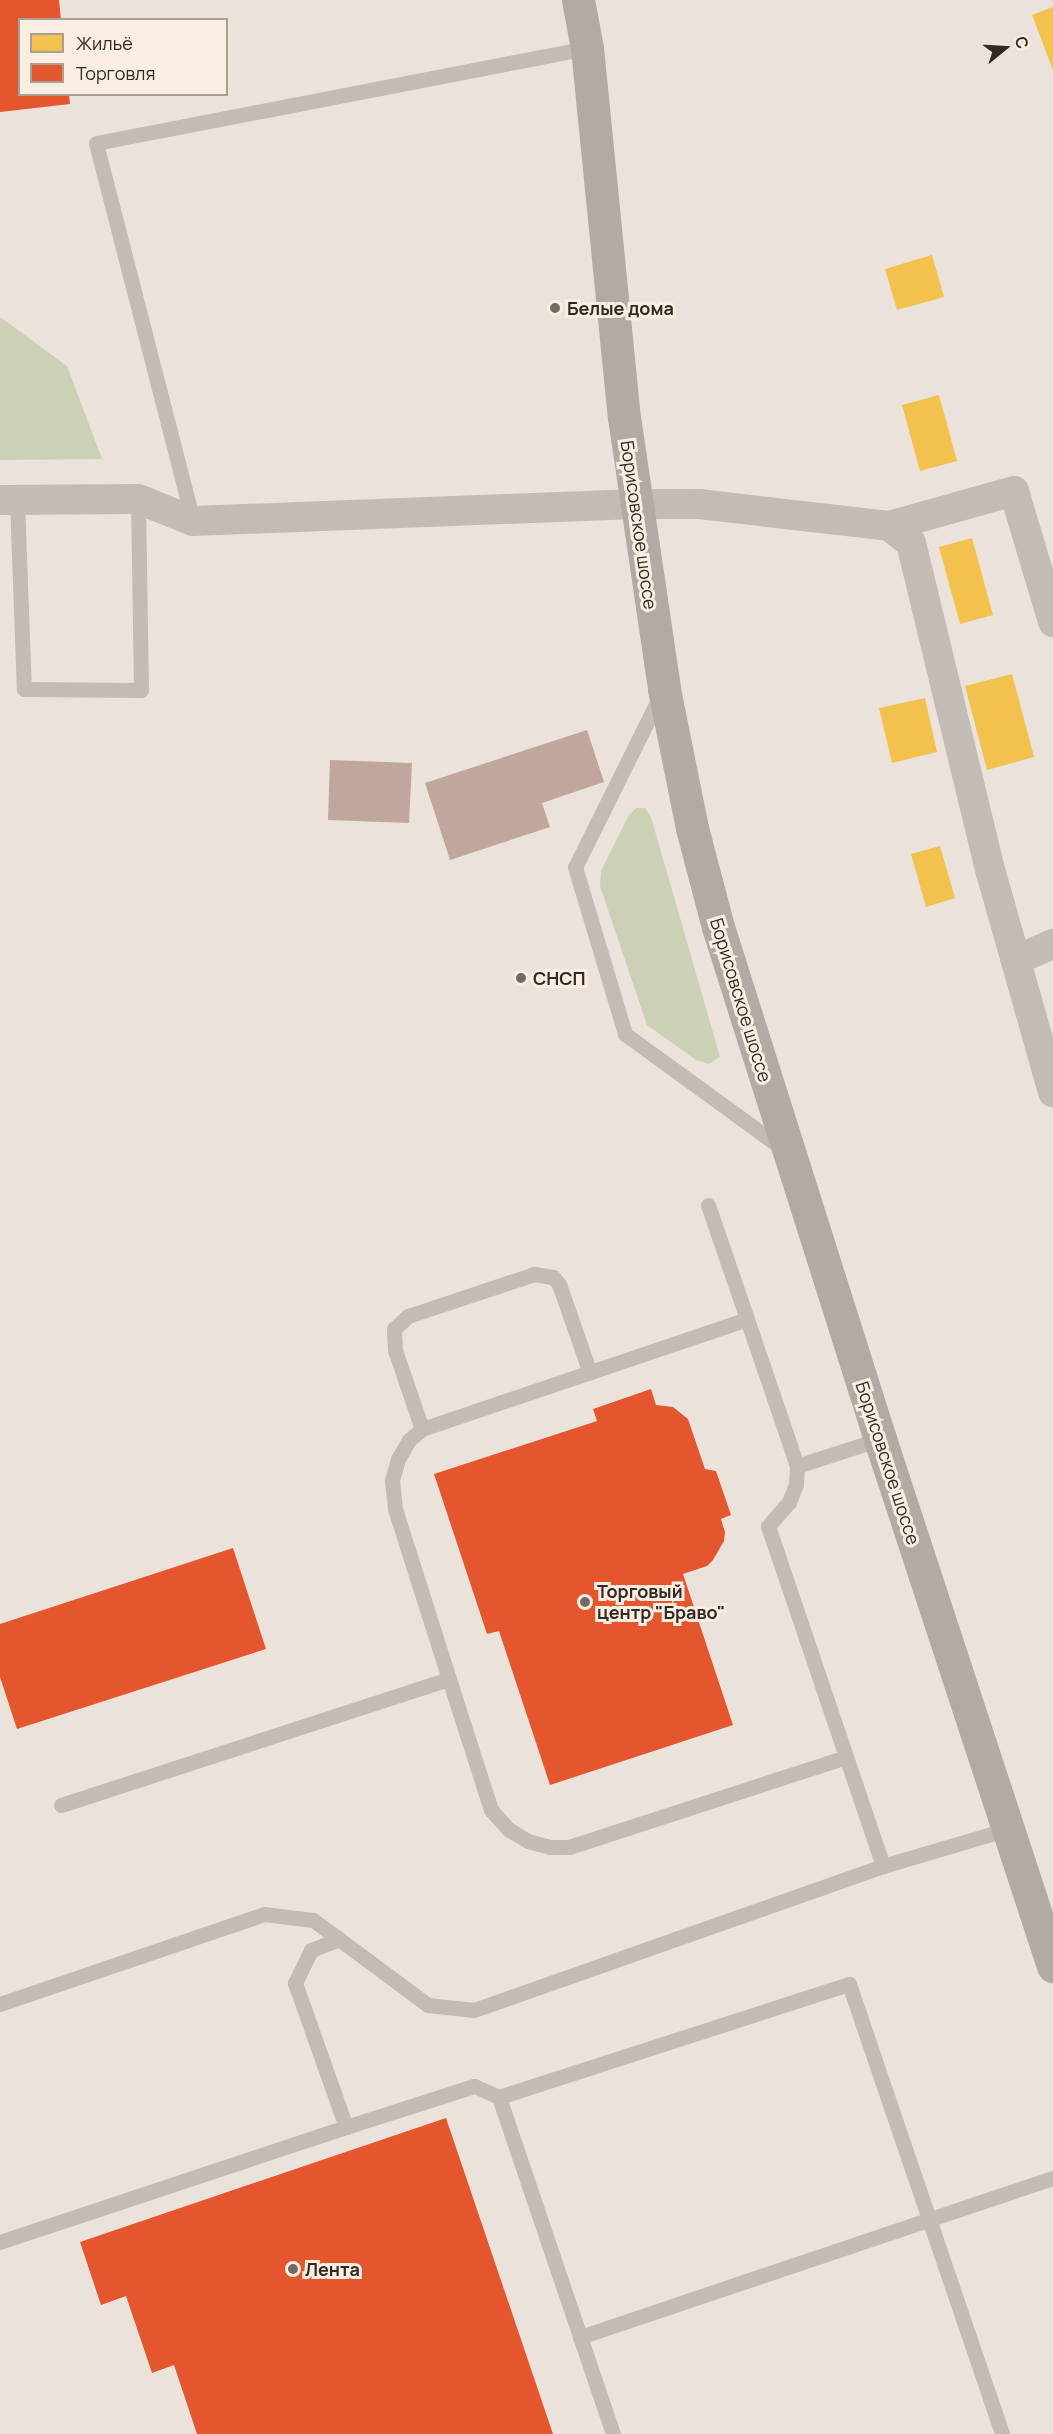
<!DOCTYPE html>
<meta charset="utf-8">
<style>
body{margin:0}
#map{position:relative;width:1053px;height:2434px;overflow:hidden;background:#ebe3db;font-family:Manrope,sans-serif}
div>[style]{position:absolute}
.green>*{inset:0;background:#ccd0b4}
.homes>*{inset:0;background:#f2c14e}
.shops>*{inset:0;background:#e4572e}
.building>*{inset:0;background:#c0a69c}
.service>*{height:15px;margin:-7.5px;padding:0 7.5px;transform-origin:7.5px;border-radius:7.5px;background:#c3bbb5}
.minor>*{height:30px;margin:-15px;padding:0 15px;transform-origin:15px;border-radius:15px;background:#c3bbb5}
.primary>*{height:33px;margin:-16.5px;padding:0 16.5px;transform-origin:16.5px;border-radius:16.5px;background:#b2aaa4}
.dots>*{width:16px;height:16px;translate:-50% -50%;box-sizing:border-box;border:3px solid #f9eee1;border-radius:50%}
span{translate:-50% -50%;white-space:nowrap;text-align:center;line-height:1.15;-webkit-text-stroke:6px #f9eee1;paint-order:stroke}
.poi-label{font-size:18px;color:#332924;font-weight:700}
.left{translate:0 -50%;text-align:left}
.street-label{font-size:18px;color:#332924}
.legend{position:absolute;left:18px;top:18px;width:210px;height:78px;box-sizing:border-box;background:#f9eee1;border:2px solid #aa9f95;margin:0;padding:8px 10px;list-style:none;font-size:18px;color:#332924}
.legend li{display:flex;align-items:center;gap:12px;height:30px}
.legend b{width:30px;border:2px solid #aa9f95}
.north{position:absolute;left:975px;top:18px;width:60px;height:60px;-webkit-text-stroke:4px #f9eee1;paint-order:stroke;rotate:72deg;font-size:16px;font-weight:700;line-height:24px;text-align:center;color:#332924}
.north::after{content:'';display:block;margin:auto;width:21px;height:27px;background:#332924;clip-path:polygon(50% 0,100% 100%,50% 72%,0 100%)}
</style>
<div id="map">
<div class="green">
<i style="clip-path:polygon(0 317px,67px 366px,102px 459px,0 460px)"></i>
<i style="clip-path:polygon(636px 808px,645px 808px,651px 817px,720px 1057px,709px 1064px,696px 1060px,647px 1025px,600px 886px,601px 871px,629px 815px)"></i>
</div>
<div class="homes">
<i style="clip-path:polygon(1053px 7px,1053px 70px,1032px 15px)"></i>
<i style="clip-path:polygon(932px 255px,944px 297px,897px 310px,885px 269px)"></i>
<i style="clip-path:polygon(939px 395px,957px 461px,920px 471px,902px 405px)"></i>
<i style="clip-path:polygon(972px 538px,993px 615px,960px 624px,939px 547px)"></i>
<i style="clip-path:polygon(1012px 674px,1034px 757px,987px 770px,965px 686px)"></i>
<i style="clip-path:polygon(925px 698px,937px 752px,892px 763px,879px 708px)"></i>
<i style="clip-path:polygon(940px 846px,955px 898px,926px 907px,911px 854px)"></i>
</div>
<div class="shops">
<i style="clip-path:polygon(0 0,59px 0,61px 20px,20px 20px,20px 94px,69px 94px,70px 104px,0 112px)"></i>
<i style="clip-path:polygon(651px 1389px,656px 1405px,673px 1407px,688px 1419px,705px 1469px,716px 1471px,731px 1515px,721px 1519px,725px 1532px,724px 1541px,713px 1560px,707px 1566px,683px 1574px,733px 1725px,550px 1785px,499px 1631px,487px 1634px,434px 1474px,597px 1421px,593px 1409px)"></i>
<i style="clip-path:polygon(233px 1548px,266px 1649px,17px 1729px,0 1677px,0 1624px)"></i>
<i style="clip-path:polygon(446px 2118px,553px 2434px,197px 2434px,174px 2365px,152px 2373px,126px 2296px,101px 2305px,80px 2242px)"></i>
</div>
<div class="building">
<i style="clip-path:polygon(587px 730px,604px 782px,542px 803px,550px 827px,450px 860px,425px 783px)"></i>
<i style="clip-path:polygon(330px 760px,412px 763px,409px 823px,328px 820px)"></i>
</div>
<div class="service">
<i style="left:17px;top:501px;width:188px;rotate:87.9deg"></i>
<i style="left:24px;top:689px;width:117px;rotate:0.5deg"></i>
<i style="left:141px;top:690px;width:191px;rotate:-90.9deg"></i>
<i style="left:193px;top:521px;width:390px;rotate:-104.4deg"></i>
<i style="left:96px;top:143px;width:500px;rotate:-10.95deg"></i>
<i style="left:661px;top:694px;width:193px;rotate:116.4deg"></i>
<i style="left:575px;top:867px;width:174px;rotate:73.3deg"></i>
<i style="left:625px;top:1034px;width:195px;rotate:36deg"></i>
<i style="left:708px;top:1205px;width:120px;rotate:71.1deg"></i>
<i style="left:422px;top:1429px;width:83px;rotate:-108.9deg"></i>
<i style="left:395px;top:1350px;width:21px;rotate:-93deg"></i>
<i style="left:394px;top:1329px;width:19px;rotate:-43deg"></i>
<i style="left:408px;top:1316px;width:133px;rotate:-18.4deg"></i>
<i style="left:534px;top:1274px;width:19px;rotate:9deg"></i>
<i style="left:553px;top:1277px;width:9px;rotate:49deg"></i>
<i style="left:559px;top:1284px;width:94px;rotate:70.8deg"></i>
<i style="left:797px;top:1466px;width:87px;rotate:-18deg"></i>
<i style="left:449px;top:1679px;width:178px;rotate:-107.6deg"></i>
<i style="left:395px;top:1509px;width:29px;rotate:-96deg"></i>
<i style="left:392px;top:1480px;width:22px;rotate:-74deg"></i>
<i style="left:398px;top:1459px;width:22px;rotate:-60deg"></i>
<i style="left:409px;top:1440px;width:17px;rotate:-40deg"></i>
<i style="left:422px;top:1429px;width:343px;rotate:-18.7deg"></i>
<i style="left:747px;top:1319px;width:155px;rotate:71.2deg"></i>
<i style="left:797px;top:1466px;width:18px;rotate:93deg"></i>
<i style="left:796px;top:1484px;width:19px;rotate:111deg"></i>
<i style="left:789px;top:1502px;width:32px;rotate:131deg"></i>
<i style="left:768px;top:1526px;width:359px;rotate:71.3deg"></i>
<i style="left:61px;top:1805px;width:408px;rotate:-18deg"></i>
<i style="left:449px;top:1679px;width:138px;rotate:72.2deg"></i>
<i style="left:491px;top:1810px;width:25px;rotate:48deg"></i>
<i style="left:508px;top:1829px;width:23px;rotate:31deg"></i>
<i style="left:528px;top:1841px;width:23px;rotate:15deg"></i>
<i style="left:550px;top:1847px;width:19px"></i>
<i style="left:569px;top:1847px;width:291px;rotate:-18deg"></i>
<i style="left:0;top:2004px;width:279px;rotate:-18.8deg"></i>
<i style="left:264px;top:1914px;width:49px;rotate:7deg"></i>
<i style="left:313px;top:1920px;width:32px;rotate:36deg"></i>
<i style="left:499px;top:2097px;width:368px;rotate:-17.9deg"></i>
<i style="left:849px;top:1984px;width:475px;rotate:71.2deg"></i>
<i style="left:0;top:2242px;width:365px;rotate:-18.4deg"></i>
<i style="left:580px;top:2337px;width:499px;rotate:-18.6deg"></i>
<i style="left:613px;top:2434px;width:356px;rotate:-108.7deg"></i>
<i style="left:499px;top:2097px;width:27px;rotate:-156deg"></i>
<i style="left:474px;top:2086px;width:134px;rotate:162.2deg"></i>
<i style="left:346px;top:2127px;width:153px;rotate:-109.5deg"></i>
<i style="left:295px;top:1983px;width:37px;rotate:-64deg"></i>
<i style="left:311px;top:1950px;width:30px;rotate:-21deg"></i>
<i style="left:339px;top:1939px;width:111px;rotate:36.6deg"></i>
<i style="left:428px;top:2005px;width:46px;rotate:6.2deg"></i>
<i style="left:474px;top:2010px;width:434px;rotate:-19.4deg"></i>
<i style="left:883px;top:1866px;width:130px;rotate:-16.5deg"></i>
</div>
<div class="minor">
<i style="left:0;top:500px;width:138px;rotate:-0.4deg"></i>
<i style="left:138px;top:499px;width:59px;rotate:21.8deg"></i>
<i style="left:193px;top:521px;width:443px;rotate:-2.2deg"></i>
<i style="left:636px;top:504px;width:63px"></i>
<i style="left:699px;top:504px;width:191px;rotate:6.6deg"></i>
<i style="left:889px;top:526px;width:28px;rotate:38deg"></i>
<i style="left:911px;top:543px;width:340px;rotate:76.4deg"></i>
<i style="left:991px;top:873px;width:228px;rotate:74.2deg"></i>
<i style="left:889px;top:526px;width:130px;rotate:-15.6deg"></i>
<i style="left:1014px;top:491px;width:137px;rotate:73.4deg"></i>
<i style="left:1016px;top:960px;width:40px;rotate:-23.4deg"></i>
</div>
<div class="primary">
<i style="left:578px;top:0;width:49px;rotate:79.4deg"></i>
<i style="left:587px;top:48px;width:371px;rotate:84.3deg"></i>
<i style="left:624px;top:417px;width:275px;rotate:81.6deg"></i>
<i style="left:664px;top:689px;width:142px;rotate:78.6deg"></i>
<i style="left:692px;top:828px;width:102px;rotate:75.3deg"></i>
<i style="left:718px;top:927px;width:537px;rotate:72.44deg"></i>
<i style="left:880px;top:1439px;width:555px;rotate:71.83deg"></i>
</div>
<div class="dots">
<i style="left:555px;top:308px;background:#736a64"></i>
<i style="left:521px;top:978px;background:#736a64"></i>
<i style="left:585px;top:1602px;background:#736a64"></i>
<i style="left:293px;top:2269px;background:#736a64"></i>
</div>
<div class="poi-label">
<span class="left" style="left:567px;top:308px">Белые дома</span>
<span class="left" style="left:533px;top:978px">СНСП</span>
<span class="left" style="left:597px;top:1602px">Торговый<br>центр "Браво"</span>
<span class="left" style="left:305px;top:2269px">Лента</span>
</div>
<div class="street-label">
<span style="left:639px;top:525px;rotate:82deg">Борисовское шоссе</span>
<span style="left:741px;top:1000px;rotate:73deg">Борисовское шоссе</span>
<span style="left:888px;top:1463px;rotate:72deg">Борисовское шоссе</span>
</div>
<ul class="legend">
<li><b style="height:16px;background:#f2c14e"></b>Жильё</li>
<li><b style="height:16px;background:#e4572e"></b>Торговля</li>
</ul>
<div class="north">С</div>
</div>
